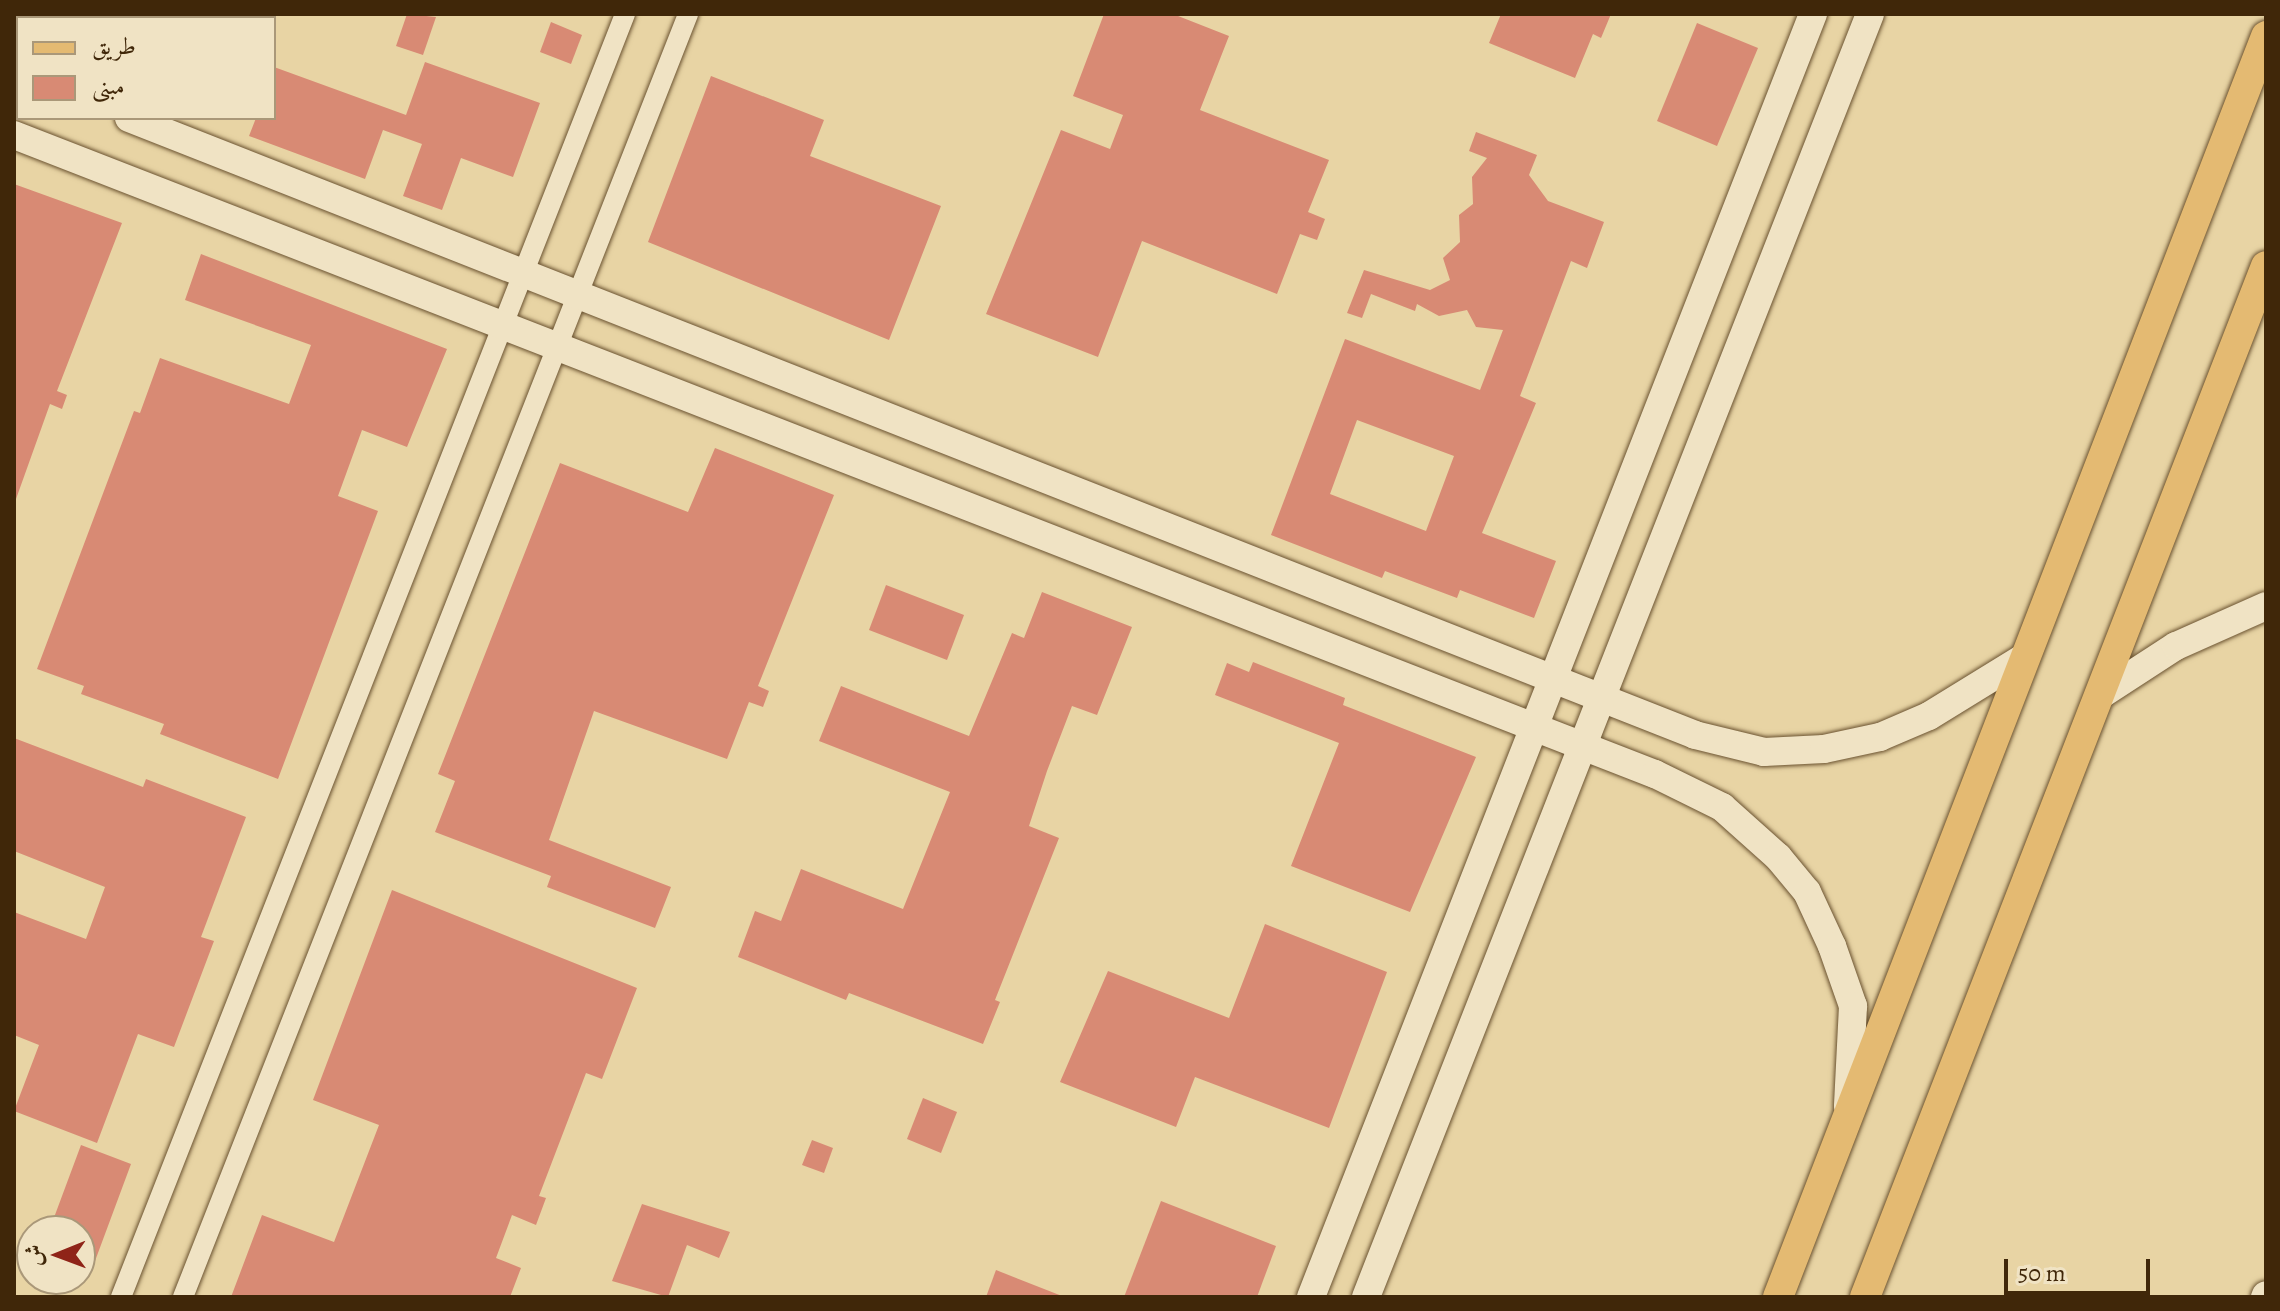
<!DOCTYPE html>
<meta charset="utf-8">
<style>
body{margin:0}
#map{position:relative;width:2280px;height:1311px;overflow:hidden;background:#e8d4a4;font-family:Alegreya,Amiri,serif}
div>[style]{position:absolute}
.building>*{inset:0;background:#d88a74}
.roads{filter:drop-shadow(0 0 2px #6a5230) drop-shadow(0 0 2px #6a5230)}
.street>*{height:20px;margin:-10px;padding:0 10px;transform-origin:10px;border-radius:10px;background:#f0e3c4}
.secondary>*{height:28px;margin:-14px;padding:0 14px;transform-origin:14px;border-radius:14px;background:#f0e3c4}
.primary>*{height:30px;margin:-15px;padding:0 15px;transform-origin:15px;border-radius:15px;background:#e4ba72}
span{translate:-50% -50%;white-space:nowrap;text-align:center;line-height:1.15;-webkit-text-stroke:6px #f0e3c4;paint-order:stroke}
.frame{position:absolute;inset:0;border:16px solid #402709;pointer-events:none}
.legend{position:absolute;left:16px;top:16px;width:260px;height:104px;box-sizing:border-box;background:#f0e3c4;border:2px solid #aa9879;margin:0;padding:10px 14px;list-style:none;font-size:24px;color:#402709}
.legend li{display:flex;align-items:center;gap:16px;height:40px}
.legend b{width:40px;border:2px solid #aa9879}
.north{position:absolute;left:16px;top:1215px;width:80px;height:80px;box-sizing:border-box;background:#f0e3c4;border:2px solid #aa9879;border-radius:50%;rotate:269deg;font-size:22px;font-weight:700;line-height:32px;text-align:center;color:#402709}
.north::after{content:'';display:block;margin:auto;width:28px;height:36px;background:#8f2418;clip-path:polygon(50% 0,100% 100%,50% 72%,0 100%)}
.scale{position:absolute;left:2004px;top:1259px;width:146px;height:36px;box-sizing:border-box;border:4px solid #402709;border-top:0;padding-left:10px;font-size:24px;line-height:28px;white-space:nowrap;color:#402709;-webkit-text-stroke:6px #f0e3c4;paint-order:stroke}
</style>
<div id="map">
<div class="building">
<i style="clip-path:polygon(407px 14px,436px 17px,423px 55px,396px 46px)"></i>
<i style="clip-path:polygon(1104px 14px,1173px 14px,1229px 36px,1200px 110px,1329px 160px,1308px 212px,1325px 219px,1317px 240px,1300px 234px,1277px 294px,1142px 241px,1098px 357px,986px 314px,1061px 130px,1110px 149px,1123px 115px,1073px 96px)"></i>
<i style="clip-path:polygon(1501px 14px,1611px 14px,1601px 38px,1593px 34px,1575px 78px,1489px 43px)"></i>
<i style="clip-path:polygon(551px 22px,582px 35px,571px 64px,540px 52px)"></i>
<i style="clip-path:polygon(1697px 23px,1758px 48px,1717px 146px,1657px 121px)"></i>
<i style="clip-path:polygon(425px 62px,540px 103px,513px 177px,461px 158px,442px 210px,403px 196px,422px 144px,383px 130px,365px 179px,249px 136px,256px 118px,274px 118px,274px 67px,406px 115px)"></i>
<i style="clip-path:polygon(711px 76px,824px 120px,810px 156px,941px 206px,889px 340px,648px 242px)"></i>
<i style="clip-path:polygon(evenodd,1476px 132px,1537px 155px,1529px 175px,1548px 201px,1604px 222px,1587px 268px,1571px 261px,1520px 396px,1536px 403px,1482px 533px,1556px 561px,1534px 618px,1460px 590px,1457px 598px,1385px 571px,1382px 578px,1271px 535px,1345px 339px,1480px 390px,1503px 330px,1476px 327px,1467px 310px,1439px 316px,1417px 304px,1415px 311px,1371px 294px,1362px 318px,1347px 313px,1364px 270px,1430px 290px,1450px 280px,1443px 258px,1460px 242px,1459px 215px,1473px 204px,1472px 177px,1487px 158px,1469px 151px,1476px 132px,1357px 420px,1454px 456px,1426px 531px,1330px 494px,1357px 420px)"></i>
<i style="clip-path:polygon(14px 184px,122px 223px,57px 391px,67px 395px,62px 409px,50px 404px,16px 499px)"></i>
<i style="clip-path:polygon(201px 254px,447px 349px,407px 447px,362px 430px,338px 496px,378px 511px,278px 779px,160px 734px,164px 724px,81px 694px,84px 686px,37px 669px,134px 411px,140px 413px,160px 358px,289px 404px,311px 345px,185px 300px)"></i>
<i style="clip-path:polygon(715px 448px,834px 495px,758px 686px,769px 691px,763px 707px,749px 702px,727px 759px,594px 711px,549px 840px,671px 887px,655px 928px,547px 887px,551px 876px,435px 832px,455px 781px,438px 774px,560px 463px,688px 512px)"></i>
<i style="clip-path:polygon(886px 585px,964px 615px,947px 660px,869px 630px)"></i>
<i style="clip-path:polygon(1042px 592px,1132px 627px,1097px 715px,1072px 706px,1047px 771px,1029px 826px,1059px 838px,995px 1000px,1000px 1002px,983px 1044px,849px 993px,846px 1000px,738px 957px,755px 911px,781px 921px,801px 869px,903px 909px,950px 792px,819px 741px,841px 686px,969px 736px,1012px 633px,1024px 638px)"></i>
<i style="clip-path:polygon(1253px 662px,1345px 698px,1343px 705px,1476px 757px,1410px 912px,1291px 866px,1339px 743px,1215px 695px,1227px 663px,1249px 672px)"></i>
<i style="clip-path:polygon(14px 738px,143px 787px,146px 779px,246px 817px,201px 937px,214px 941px,174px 1047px,138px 1034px,97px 1143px,14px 1111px,39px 1045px,14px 1035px,14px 912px,86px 939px,105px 887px,14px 851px)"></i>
<i style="clip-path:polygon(392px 890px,637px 988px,602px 1079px,586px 1073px,539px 1196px,546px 1198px,536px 1225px,512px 1215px,496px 1258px,521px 1268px,510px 1297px,231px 1297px,262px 1215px,334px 1242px,379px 1125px,313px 1100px)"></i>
<i style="clip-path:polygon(1265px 924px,1387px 972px,1329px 1128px,1195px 1077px,1176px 1127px,1060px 1082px,1108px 971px,1229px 1018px)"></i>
<i style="clip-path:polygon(923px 1098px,957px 1112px,941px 1153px,907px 1139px)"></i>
<i style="clip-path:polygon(812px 1140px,833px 1148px,824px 1173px,802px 1165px)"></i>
<i style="clip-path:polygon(81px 1145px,131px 1164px,95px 1261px,80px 1255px,80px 1231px,49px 1231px)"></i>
<i style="clip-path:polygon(1161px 1201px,1276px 1246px,1257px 1297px,1124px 1297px)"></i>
<i style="clip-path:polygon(642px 1204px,730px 1232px,719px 1258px,687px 1245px,668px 1297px,612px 1281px)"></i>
<i style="clip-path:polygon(996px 1270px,1062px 1296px,1062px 1297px,986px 1297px)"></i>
</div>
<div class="roads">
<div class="street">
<i style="left:121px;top:1297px;width:1378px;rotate:-68.55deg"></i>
<i style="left:183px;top:1297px;width:1379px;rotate:-68.51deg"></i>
</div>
<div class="secondary">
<i style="left:14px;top:73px;width:4px;rotate:14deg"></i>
<i style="left:129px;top:118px;width:1683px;rotate:21.5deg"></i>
<i style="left:1695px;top:735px;width:71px;rotate:13.8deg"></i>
<i style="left:1764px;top:752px;width:60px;rotate:-2.9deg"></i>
<i style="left:1824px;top:749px;width:57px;rotate:-12.1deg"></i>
<i style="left:1880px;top:737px;width:53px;rotate:-23.2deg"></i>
<i style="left:1929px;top:716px;width:113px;rotate:-31.6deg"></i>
<i style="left:14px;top:135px;width:1761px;rotate:21.28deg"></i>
<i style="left:1655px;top:774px;width:75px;rotate:26.2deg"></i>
<i style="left:1722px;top:807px;width:75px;rotate:41.8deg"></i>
<i style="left:1778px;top:857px;width:45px;rotate:50.4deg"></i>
<i style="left:1807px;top:892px;width:60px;rotate:65.2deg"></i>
<i style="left:1832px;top:946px;width:64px;rotate:70.7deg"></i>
<i style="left:1853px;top:1006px;width:100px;rotate:92.9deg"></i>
<i style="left:2102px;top:694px;width:88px;rotate:-33deg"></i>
<i style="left:2176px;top:646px;width:98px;rotate:-24deg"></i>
<i style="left:1311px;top:1297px;width:1378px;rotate:-68.63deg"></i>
<i style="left:1366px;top:1297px;width:1378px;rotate:-68.55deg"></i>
<i style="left:2265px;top:1297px;width:2px;rotate:-63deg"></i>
</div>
<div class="primary">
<i style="left:1778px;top:1297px;width:1352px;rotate:-68.84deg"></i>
<i style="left:1865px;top:1297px;width:1106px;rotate:-68.75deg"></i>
</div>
</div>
<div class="frame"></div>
<ul class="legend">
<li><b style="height:10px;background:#e4ba72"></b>طريق</li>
<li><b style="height:22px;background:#d88a74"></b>مبنى</li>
</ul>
<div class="north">ش</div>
<div class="scale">50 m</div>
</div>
